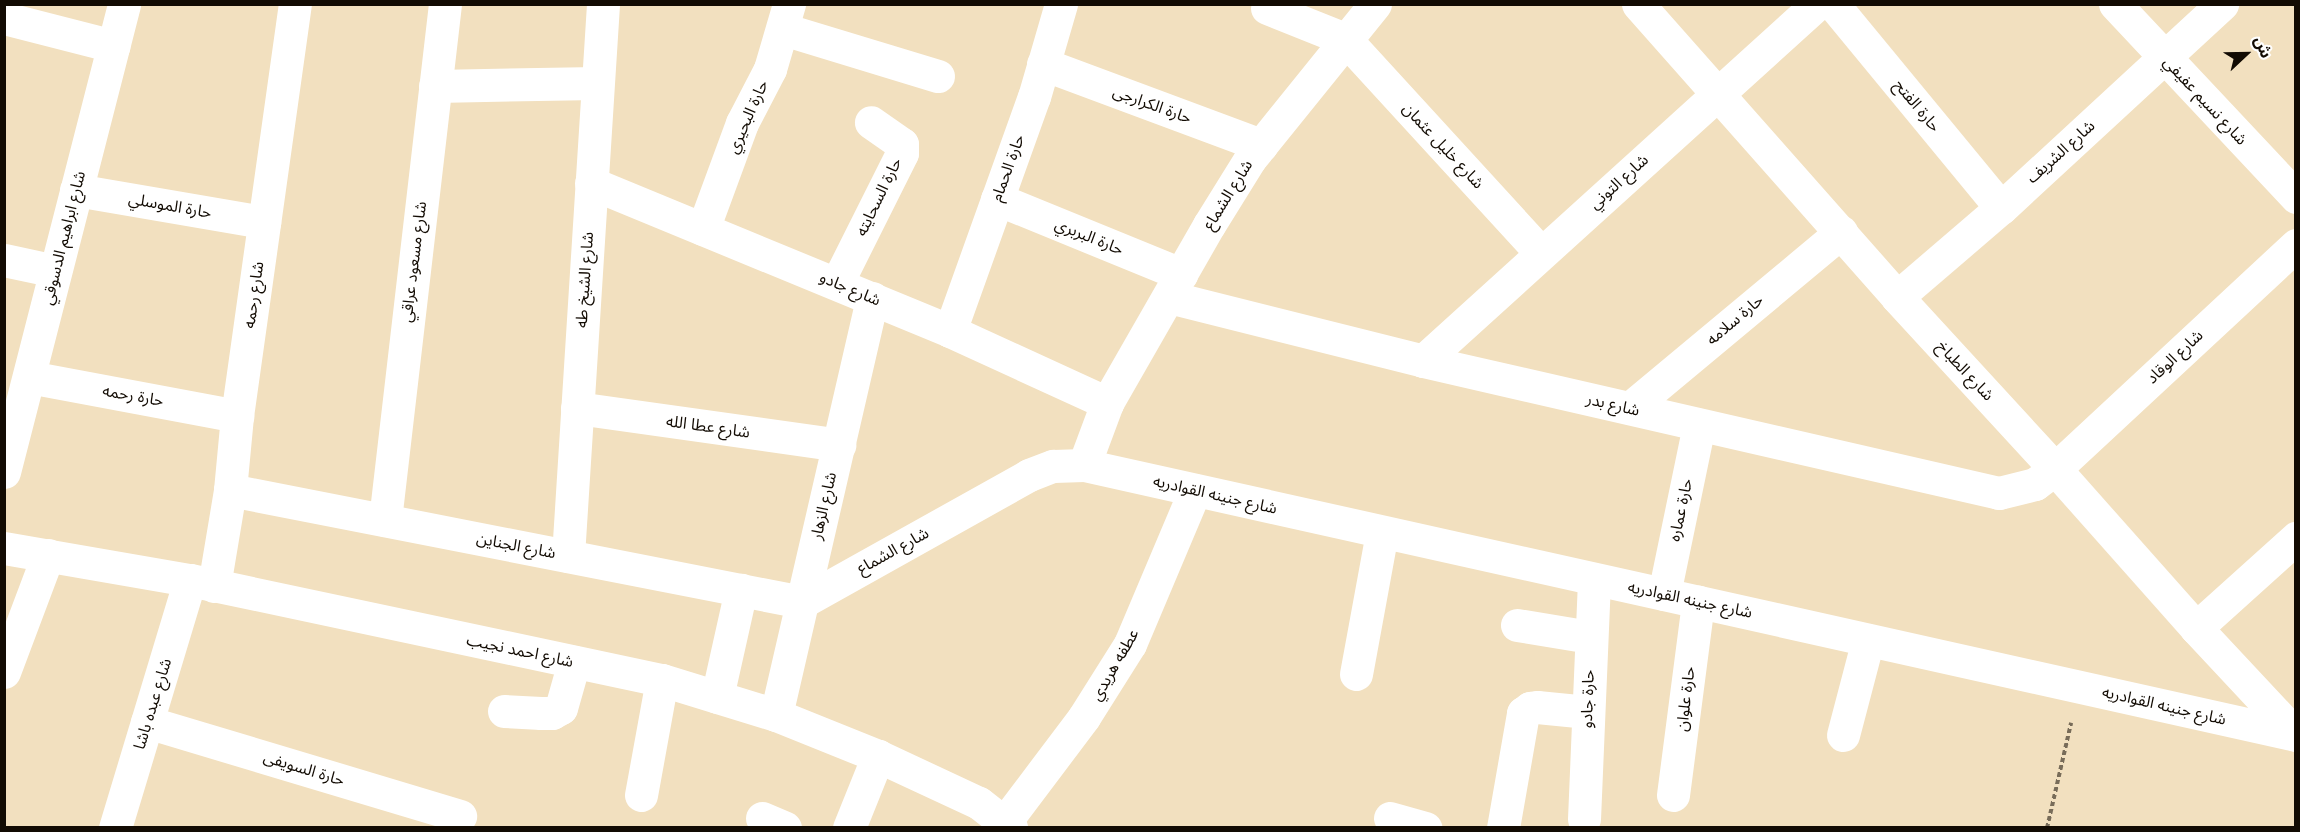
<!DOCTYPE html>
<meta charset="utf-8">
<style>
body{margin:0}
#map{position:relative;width:2300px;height:832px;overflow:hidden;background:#f2e0bf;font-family:"DM Sans","Noto Sans Arabic",sans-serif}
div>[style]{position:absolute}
.path>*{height:4px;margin-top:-2px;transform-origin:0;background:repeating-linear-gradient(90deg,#786c59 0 4.5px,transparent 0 7.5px)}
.street>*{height:33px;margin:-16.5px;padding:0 16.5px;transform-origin:16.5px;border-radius:16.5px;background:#fff}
span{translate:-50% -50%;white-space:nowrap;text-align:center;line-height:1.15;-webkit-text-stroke:4.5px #fff;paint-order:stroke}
.street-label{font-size:16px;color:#120b03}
.frame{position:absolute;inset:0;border:6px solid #120b03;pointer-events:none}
.north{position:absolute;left:2216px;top:24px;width:60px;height:60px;-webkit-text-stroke:4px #fff;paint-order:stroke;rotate:68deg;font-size:16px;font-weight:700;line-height:24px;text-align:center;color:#120b03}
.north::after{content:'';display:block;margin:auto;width:21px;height:27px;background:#120b03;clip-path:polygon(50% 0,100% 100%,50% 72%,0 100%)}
</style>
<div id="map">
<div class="path">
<i style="left:2047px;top:828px;width:108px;rotate:-77.1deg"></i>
</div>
<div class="street">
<i style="left:1638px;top:4px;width:391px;rotate:48.5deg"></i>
<i style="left:1897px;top:297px;width:234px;rotate:47.4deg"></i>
<i style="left:2055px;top:469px;width:213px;rotate:48.4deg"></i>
<i style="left:2196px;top:628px;width:146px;rotate:46.9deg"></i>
<i style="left:1833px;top:4px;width:264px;rotate:50.5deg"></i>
<i style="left:2115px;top:4px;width:265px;rotate:46.8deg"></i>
<i style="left:1267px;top:8px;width:84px;rotate:21.7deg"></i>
<i style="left:1345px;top:39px;width:290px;rotate:47.5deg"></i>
<i style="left:4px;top:18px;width:113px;rotate:14.4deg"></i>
<i style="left:783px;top:29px;width:162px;rotate:16.9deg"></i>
<i style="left:1043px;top:64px;width:233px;rotate:20.4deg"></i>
<i style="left:435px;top:86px;width:162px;rotate:-1.1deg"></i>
<i style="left:591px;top:183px;width:388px;rotate:22.4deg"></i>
<i style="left:950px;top:331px;width:173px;rotate:24.6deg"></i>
<i style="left:76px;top:190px;width:191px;rotate:9.7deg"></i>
<i style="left:997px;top:199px;width:199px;rotate:22.2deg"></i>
<i style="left:703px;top:229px;width:113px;rotate:-69.8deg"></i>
<i style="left:742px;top:123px;width:61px;rotate:-62.6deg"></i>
<i style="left:770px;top:69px;width:68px;rotate:-73.7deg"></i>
<i style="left:4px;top:260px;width:52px;rotate:12.2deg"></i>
<i style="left:837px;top:283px;width:145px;rotate:-63.4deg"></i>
<i style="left:902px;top:153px;width:9px;rotate:-90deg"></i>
<i style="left:902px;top:144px;width:38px;rotate:-145deg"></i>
<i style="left:1169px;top:297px;width:262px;rotate:14.1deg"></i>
<i style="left:1423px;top:361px;width:591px;rotate:12.91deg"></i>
<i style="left:1999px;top:493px;width:37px;rotate:-14deg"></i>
<i style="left:2035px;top:484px;width:25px;rotate:-37deg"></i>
<i style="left:2055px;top:469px;width:329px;rotate:-42.9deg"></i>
<i style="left:1897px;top:297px;width:137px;rotate:-40.6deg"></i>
<i style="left:2001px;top:208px;width:301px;rotate:-42.7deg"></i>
<i style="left:950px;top:331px;width:249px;rotate:-70.3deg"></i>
<i style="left:1034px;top:97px;width:97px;rotate:-73.8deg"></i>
<i style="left:1423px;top:361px;width:532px;rotate:-42.18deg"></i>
<i style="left:29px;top:377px;width:212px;rotate:10.6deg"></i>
<i style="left:577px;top:408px;width:265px;rotate:8deg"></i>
<i style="left:1630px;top:408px;width:275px;rotate:-39.8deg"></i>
<i style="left:1084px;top:465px;width:66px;rotate:-69.6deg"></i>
<i style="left:1107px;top:403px;width:205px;rotate:-60.2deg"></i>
<i style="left:1209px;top:225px;width:78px;rotate:-58.2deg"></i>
<i style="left:1250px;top:159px;width:199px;rotate:-51.1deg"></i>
<i style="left:4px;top:472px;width:483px;rotate:-75.6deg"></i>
<i style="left:230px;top:490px;width:583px;rotate:11.08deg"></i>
<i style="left:802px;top:602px;width:260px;rotate:-29.2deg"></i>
<i style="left:1029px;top:475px;width:26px;rotate:-21deg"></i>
<i style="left:1053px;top:466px;width:31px;rotate:-2deg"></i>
<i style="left:1084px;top:465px;width:1242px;rotate:12.56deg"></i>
<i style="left:385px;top:520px;width:519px;rotate:-83.37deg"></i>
<i style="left:4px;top:548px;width:189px;rotate:9.8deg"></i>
<i style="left:190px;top:580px;width:482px;rotate:12deg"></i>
<i style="left:662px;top:680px;width:119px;rotate:17.1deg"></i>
<i style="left:776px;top:715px;width:110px;rotate:21.9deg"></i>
<i style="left:878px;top:756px;width:111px;rotate:25deg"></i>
<i style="left:979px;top:803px;width:41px;rotate:38deg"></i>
<i style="left:568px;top:556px;width:553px;rotate:-86.37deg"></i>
<i style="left:214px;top:586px;width:97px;rotate:-80.5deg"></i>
<i style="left:230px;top:490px;width:74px;rotate:-84.6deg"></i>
<i style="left:237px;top:416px;width:416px;rotate:-82deg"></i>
<i style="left:1664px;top:594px;width:173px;rotate:-78.3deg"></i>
<i style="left:1517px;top:625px;width:74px;rotate:9.3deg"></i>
<i style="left:2196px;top:628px;width:135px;rotate:-42deg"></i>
<i style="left:4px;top:672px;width:125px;rotate:-69.4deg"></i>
<i style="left:1356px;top:674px;width:144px;rotate:-79.6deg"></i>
<i style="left:717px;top:697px;width:110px;rotate:-77.4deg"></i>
<i style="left:504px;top:711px;width:37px;rotate:3deg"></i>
<i style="left:541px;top:713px;width:11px"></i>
<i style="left:552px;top:713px;width:10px;rotate:-29deg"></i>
<i style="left:561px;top:708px;width:48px;rotate:-74.2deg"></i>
<i style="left:776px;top:715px;width:428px;rotate:-77deg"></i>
<i style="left:147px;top:722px;width:327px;rotate:16.7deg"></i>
<i style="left:1843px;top:735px;width:98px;rotate:-75.3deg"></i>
<i style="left:641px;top:795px;width:117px;rotate:-79.7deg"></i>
<i style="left:1673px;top:795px;width:195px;rotate:-82.6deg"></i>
<i style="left:762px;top:818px;width:25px;rotate:23deg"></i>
<i style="left:1390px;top:818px;width:37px;rotate:16deg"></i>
<i style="left:1584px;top:819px;width:240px;rotate:-87.6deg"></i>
<i style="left:1005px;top:822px;width:131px;rotate:-53deg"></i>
<i style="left:1084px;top:717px;width:86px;rotate:-57.8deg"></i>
<i style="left:1130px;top:644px;width:167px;rotate:-67.1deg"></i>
<i style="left:115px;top:828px;width:259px;rotate:-73.2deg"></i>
<i style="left:849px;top:828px;width:78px;rotate:-68.1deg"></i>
<i style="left:1503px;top:828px;width:117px;rotate:-80.1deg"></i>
<i style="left:1523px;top:713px;width:9px;rotate:-36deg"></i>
<i style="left:1530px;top:708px;width:7px;rotate:-8deg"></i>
<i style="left:1537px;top:707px;width:51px;rotate:5.6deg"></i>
</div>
<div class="street-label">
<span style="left:2205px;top:101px;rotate:47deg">شارع نسيم عفيفي</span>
<span style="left:1152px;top:105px;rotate:20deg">حارة الكرارجى</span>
<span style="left:1917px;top:106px;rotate:50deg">حارة الفتح</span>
<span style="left:748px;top:117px;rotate:-66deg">حارة البحيري</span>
<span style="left:1443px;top:146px;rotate:47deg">شارع خليل عثمان</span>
<span style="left:2061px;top:152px;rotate:-42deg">شارع الشريف</span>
<span style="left:1008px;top:168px;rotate:-70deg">حارة الحمام</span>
<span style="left:1619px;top:182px;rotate:-42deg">شارع التوني</span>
<span style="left:1228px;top:195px;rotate:-58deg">شارع الشماع</span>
<span style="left:879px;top:197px;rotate:-64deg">حارة السحايته</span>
<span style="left:170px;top:206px;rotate:10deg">حارة الموسلي</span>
<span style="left:1089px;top:237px;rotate:22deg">حارة البربري</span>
<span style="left:64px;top:238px;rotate:-76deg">شارع ابراهيم الدسوقي</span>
<span style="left:414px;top:262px;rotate:-83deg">شارع مسعود عراقي</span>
<span style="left:585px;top:280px;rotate:-86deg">شارع الشيخ طه</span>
<span style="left:850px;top:289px;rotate:23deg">شارع جادو</span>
<span style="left:254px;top:295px;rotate:-82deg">شارع رحمه</span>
<span style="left:1735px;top:320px;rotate:-40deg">حارة سلامه</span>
<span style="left:2175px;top:357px;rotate:-43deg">شارع الوقاد</span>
<span style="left:1965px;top:371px;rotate:47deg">شارع الطباخ</span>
<span style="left:133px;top:396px;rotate:10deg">حارة رحمه</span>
<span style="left:1613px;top:405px;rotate:13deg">شارع بدر</span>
<span style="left:708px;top:427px;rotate:8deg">شارع عطا الله</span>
<span style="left:1215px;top:495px;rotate:13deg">شارع جنينه القوادريه</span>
<span style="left:824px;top:506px;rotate:-77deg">شارع الزهار</span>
<span style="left:1681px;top:510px;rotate:-78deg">حارة عماره</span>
<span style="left:516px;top:546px;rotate:11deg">شارع الجناين</span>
<span style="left:893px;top:551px;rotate:-29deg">شارع الشماع</span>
<span style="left:1690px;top:600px;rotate:12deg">شارع جنينه القوادريه</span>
<span style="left:520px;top:651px;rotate:12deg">شارع احمد نجيب</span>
<span style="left:1115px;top:665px;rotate:-60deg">عطفه هريدي</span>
<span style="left:1588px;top:699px;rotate:-88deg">حارة جادو</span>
<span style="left:1686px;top:699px;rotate:-83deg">حارة علوان</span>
<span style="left:153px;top:704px;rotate:-73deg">شارع عبده باشا</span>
<span style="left:2164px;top:706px;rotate:13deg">شارع جنينه القوادريه</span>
<span style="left:304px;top:769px;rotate:17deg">حارة السويفى</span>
</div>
<div class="frame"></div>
<div class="north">ش</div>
</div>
